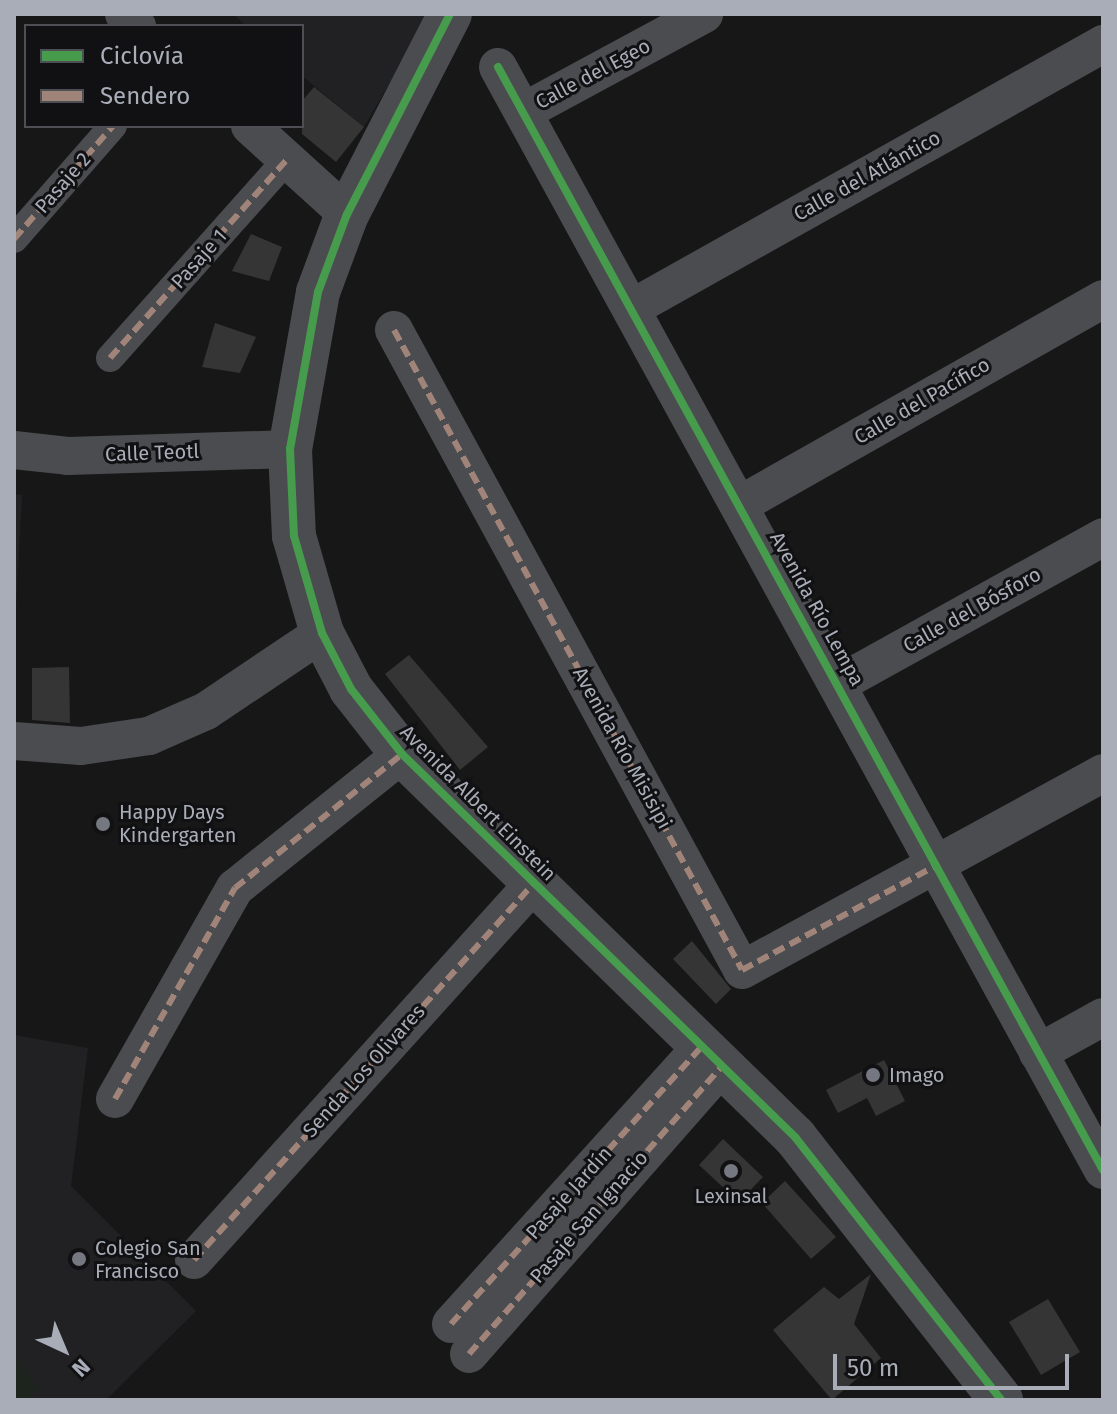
<!DOCTYPE html>
<meta charset="utf-8">
<style>
body{margin:0}
#map{position:relative;width:1117px;height:1414px;overflow:hidden;background:#171717;font-family:"Fira Sans",sans-serif}
div>[style]{position:absolute}
.built>*{inset:0;background:#212123}
.green>*{inset:0;background:#1d241e}
.building>*{inset:0;background:#353536}
.pedestrian>*{height:28px;margin:-14px;padding:0 14px;transform-origin:14px;border-radius:14px;background:#4b4c50}
.minor>*{height:38px;margin:-19px;padding:0 19px;transform-origin:19px;border-radius:19px;background:#4b4c50}
.tertiary>*{height:44px;margin:-22px;padding:0 22px;transform-origin:22px;border-radius:22px;background:#4b4c50}
.quiet>*{height:6px;margin-top:-3px;transform-origin:0;background:repeating-linear-gradient(90deg,#a18479 0 12px,transparent 0 18px)}
.cycleway>*{height:8px;margin:-4px;padding:0 4px;transform-origin:4px;border-radius:4px;background:#469c4c}
.dots>*{width:22px;height:22px;translate:-50% -50%;box-sizing:border-box;border:4px solid #111113;border-radius:50%}
span{translate:-50% -50%;white-space:nowrap;text-align:center;line-height:1.15;-webkit-text-stroke:6px #111113;paint-order:stroke}
.street-label{font-size:20px;color:#a8adb8}
.poi-label{font-size:20px;color:#a8adb8}
.left{translate:0 -50%;text-align:left}
.frame{position:absolute;inset:0;border:16px solid #a8adb8;pointer-events:none}
.legend{position:absolute;left:24px;top:24px;width:280px;height:104px;box-sizing:border-box;background:#111113;border:2px solid #4d4f55;margin:0;padding:10px 14px;list-style:none;font-size:24px;color:#a8adb8}
.legend li{display:flex;align-items:center;gap:16px;height:40px}
.legend b{width:40px;border:2px solid #4d4f55}
.north{position:absolute;left:24px;top:1310px;width:80px;height:80px;-webkit-text-stroke:6px #111113;paint-order:stroke;rotate:136deg;font-size:22px;font-weight:700;line-height:32px;text-align:center;color:#a8adb8}
.north::after{content:'';display:block;margin:auto;width:28px;height:36px;background:#a8adb8;clip-path:polygon(50% 0,100% 100%,50% 72%,0 100%)}
.scale{position:absolute;left:833px;top:1354px;width:236px;height:36px;box-sizing:border-box;border:4px solid #a8adb8;border-top:0;padding-left:10px;font-size:24px;line-height:28px;white-space:nowrap;color:#a8adb8;-webkit-text-stroke:6px #111113;paint-order:stroke}
</style>
<div id="map">
<div class="built">
<i style="clip-path:polygon(233px 14px,430px 14px,364px 127px,302px 76px,302px 26px,246px 26px)"></i>
<i style="clip-path:polygon(14px 494px,22px 495px,14px 647px)"></i>
<i style="clip-path:polygon(14px 1035px,88px 1048px,71px 1186px,196px 1311px,106px 1400px,14px 1400px)"></i>
</div>
<div class="green">
<i style="clip-path:polygon(14px 1355px,40px 1390px,26px 1400px,14px 1400px)"></i>
</div>
<div class="building">
<i style="clip-path:polygon(314px 87px,364px 127px,336px 162px,302px 134px,302px 101px)"></i>
<i style="clip-path:polygon(251px 234px,282px 247px,269px 281px,232px 271px)"></i>
<i style="clip-path:polygon(215px 323px,256px 337px,240px 373px,202px 367px)"></i>
<i style="clip-path:polygon(409px 655px,488px 747px,460px 770px,385px 674px)"></i>
<i style="clip-path:polygon(69px 667px,70px 723px,32px 720px,32px 668px)"></i>
<i style="clip-path:polygon(692px 941px,731px 989px,716px 1004px,673px 959px)"></i>
<i style="clip-path:polygon(884px 1060px,905px 1101px,876px 1116px,867px 1098px,838px 1113px,826px 1090px)"></i>
<i style="clip-path:polygon(723px 1139px,763px 1177px,739px 1202px,699px 1165px)"></i>
<i style="clip-path:polygon(785px 1181px,836px 1237px,811px 1259px,762px 1203px)"></i>
<i style="clip-path:polygon(871px 1274px,854px 1324px,881px 1358px,832px 1400px,773px 1330px,824px 1287px,839px 1299px)"></i>
<i style="clip-path:polygon(1048px 1299px,1080px 1352px,1041px 1375px,1009px 1322px)"></i>
</div>
<div class="pedestrian">
<i style="left:14px;top:239px;width:150px;rotate:-48.8deg"></i>
<i style="left:110px;top:358px;width:266px;rotate:-48.3deg"></i>
</div>
<div class="minor">
<i style="left:124px;top:14px;width:18px;rotate:43deg"></i>
<i style="left:498px;top:67px;width:1258px;rotate:61.26deg"></i>
<i style="left:523px;top:112px;width:206px;rotate:-28.4deg"></i>
<i style="left:250px;top:126px;width:131px;rotate:42.2deg"></i>
<i style="left:632px;top:308px;width:540px;rotate:-29.27deg"></i>
<i style="left:394px;top:330px;width:728px;rotate:61.46deg"></i>
<i style="left:742px;top:970px;width:411px;rotate:-28.6deg"></i>
<i style="left:14px;top:450px;width:54px;rotate:6.3deg"></i>
<i style="left:68px;top:456px;width:222px;rotate:-1.8deg"></i>
<i style="left:741px;top:504px;width:416px;rotate:-29.5deg"></i>
<i style="left:840px;top:683px;width:301px;rotate:-29deg"></i>
<i style="left:14px;top:741px;width:67px;rotate:4.3deg"></i>
<i style="left:81px;top:746px;width:69px;rotate:-8.4deg"></i>
<i style="left:149px;top:736px;width:62px;rotate:-23.7deg"></i>
<i style="left:206px;top:711px;width:140px;rotate:-33.9deg"></i>
<i style="left:1038px;top:1053px;width:74px;rotate:-29deg"></i>
<i style="left:115px;top:1099px;width:243px;rotate:-60.4deg"></i>
<i style="left:235px;top:888px;width:214px;rotate:-38.7deg"></i>
<i style="left:194px;top:1260px;width:508px;rotate:-47.95deg"></i>
<i style="left:451px;top:1324px;width:376px;rotate:-47.9deg"></i>
<i style="left:469px;top:1354px;width:385px;rotate:-48.7deg"></i>
</div>
<div class="tertiary">
<i style="left:450px;top:14px;width:225px;rotate:117.2deg"></i>
<i style="left:347px;top:214px;width:83px;rotate:110.4deg"></i>
<i style="left:318px;top:292px;width:159px;rotate:100.1deg"></i>
<i style="left:290px;top:449px;width:87px;rotate:87.4deg"></i>
<i style="left:294px;top:536px;width:101px;rotate:73.9deg"></i>
<i style="left:322px;top:633px;width:63px;rotate:62.6deg"></i>
<i style="left:351px;top:689px;width:83px;rotate:51.9deg"></i>
<i style="left:402px;top:754px;width:549px;rotate:44.26deg"></i>
<i style="left:795px;top:1137px;width:334px;rotate:51.9deg"></i>
</div>
<div class="quiet">
<i style="left:14px;top:239px;width:150px;rotate:-48.8deg"></i>
<i style="left:394px;top:330px;width:728px;rotate:61.46deg"></i>
<i style="left:742px;top:970px;width:224px;rotate:-28.3deg"></i>
<i style="left:110px;top:358px;width:266px;rotate:-48.3deg"></i>
<i style="left:115px;top:1099px;width:243px;rotate:-60.4deg"></i>
<i style="left:235px;top:888px;width:214px;rotate:-38.7deg"></i>
<i style="left:194px;top:1260px;width:508px;rotate:-47.95deg"></i>
<i style="left:451px;top:1324px;width:376px;rotate:-47.9deg"></i>
<i style="left:469px;top:1354px;width:385px;rotate:-48.7deg"></i>
</div>
<div class="cycleway">
<i style="left:450px;top:14px;width:225px;rotate:117.2deg"></i>
<i style="left:347px;top:214px;width:83px;rotate:110.4deg"></i>
<i style="left:318px;top:292px;width:159px;rotate:100.1deg"></i>
<i style="left:290px;top:449px;width:87px;rotate:87.4deg"></i>
<i style="left:294px;top:536px;width:101px;rotate:73.9deg"></i>
<i style="left:322px;top:633px;width:63px;rotate:62.6deg"></i>
<i style="left:351px;top:689px;width:83px;rotate:51.9deg"></i>
<i style="left:402px;top:754px;width:549px;rotate:44.26deg"></i>
<i style="left:795px;top:1137px;width:334px;rotate:51.9deg"></i>
<i style="left:498px;top:67px;width:1258px;rotate:61.26deg"></i>
</div>
<div class="dots">
<i style="left:103px;top:824px;background:#757880"></i>
<i style="left:873px;top:1075px;background:#757880"></i>
<i style="left:731px;top:1171px;background:#757880"></i>
<i style="left:79px;top:1259px;background:#757880"></i>
</div>
<div class="street-label">
<span style="left:593px;top:74px;rotate:-28deg">Calle del Egeo</span>
<span style="left:867px;top:176px;rotate:-29deg">Calle del Atlántico</span>
<span style="left:63px;top:183px;rotate:-49deg">Pasaje 2</span>
<span style="left:199px;top:259px;rotate:-48deg">Pasaje 1</span>
<span style="left:922px;top:401px;rotate:-30deg">Calle del Pacífico</span>
<span style="left:152px;top:453px;rotate:-2deg">Calle Teotl</span>
<span style="left:817px;top:609px;rotate:61deg">Avenida Río Lempa</span>
<span style="left:972px;top:610px;rotate:-29deg">Calle del Bósforo</span>
<span style="left:622px;top:748px;rotate:61deg">Avenida Río Misisipi</span>
<span style="left:478px;top:803px;rotate:45deg">Avenida Albert Einstein</span>
<span style="left:364px;top:1071px;rotate:-48deg">Senda Los Olivares</span>
<span style="left:569px;top:1193px;rotate:-48deg">Pasaje Jardín</span>
<span style="left:589px;top:1217px;rotate:-49deg">Pasaje San Ignacio</span>
</div>
<div class="poi-label">
<span class="left" style="left:119px;top:824px">Happy Days<br>Kindergarten</span>
<span class="left" style="left:889px;top:1075px">Imago</span>
<span style="left:731px;top:1196px">Lexinsal</span>
<span class="left" style="left:95px;top:1260px">Colegio San<br>Francisco</span>
</div>
<div class="frame"></div>
<ul class="legend">
<li><b style="height:10px;background:#469c4c"></b>Ciclovía</li>
<li><b style="height:10px;background:#a18479"></b>Sendero</li>
</ul>
<div class="north">N</div>
<div class="scale">50 m</div>
</div>
